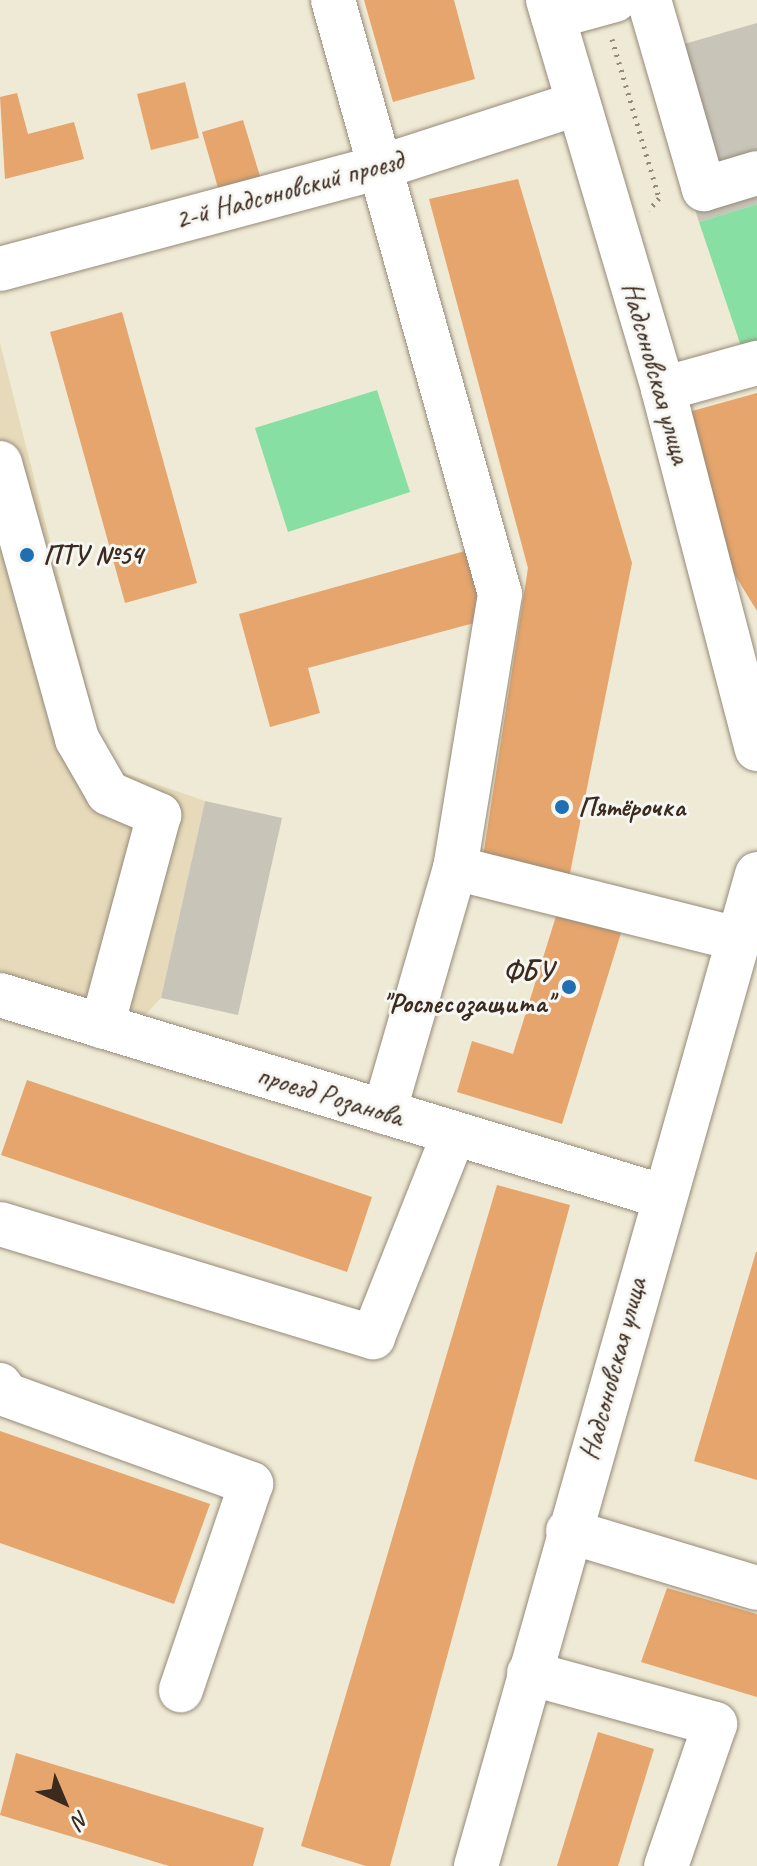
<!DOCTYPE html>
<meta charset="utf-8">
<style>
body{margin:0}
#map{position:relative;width:757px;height:1866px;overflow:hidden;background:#efead5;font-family:Caveat,sans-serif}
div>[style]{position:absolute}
.built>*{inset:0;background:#e6daba}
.industrial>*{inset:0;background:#c8c4b8}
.green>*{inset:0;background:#87dfa3}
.building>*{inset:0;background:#e5a56c}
.path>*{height:5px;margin-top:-2.5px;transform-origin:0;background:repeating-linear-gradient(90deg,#958a7a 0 2px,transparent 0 8px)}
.roads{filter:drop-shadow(0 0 2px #958a7a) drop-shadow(0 0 2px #958a7a)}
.minor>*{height:44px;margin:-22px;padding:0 22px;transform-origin:22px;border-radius:22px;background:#fff}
.dots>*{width:22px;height:22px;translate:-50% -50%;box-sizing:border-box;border:4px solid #f6f6f2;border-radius:50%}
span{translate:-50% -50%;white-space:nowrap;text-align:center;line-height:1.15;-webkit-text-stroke:6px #f6f6f2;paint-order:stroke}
.street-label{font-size:28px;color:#3b2a1e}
.poi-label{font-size:28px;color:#3b2a1e;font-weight:700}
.left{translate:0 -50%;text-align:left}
.right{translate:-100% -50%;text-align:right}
.north{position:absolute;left:24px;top:1762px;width:80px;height:80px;-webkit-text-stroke:6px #f6f6f2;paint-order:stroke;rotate:136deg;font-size:22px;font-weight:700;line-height:32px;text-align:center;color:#3b2a1e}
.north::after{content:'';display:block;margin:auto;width:28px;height:36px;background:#3b2a1e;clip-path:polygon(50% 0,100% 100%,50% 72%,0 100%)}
</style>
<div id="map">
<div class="built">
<i style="clip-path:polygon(0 343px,107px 767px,205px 801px,161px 998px,145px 1015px,0 972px)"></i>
</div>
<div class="industrial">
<i style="clip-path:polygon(757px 23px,757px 204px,699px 222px,646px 55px)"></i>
<i style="clip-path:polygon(205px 801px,282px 818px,238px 1015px,161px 998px)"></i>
</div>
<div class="green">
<i style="clip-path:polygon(757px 204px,757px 351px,744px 355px,699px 222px)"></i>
<i style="clip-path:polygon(377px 390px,410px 492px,288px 532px,255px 428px)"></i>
</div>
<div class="building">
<i style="clip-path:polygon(364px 0,454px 0,475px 79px,393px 102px)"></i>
<i style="clip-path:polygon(185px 82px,199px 138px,151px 150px,137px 94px)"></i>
<i style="clip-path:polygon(17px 93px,28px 134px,74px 122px,84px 159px,5px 179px,0 97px)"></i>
<i style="clip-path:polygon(243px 120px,262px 183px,220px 195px,202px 132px)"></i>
<i style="clip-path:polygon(518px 179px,632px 563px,569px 878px,482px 863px,528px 568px,429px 199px)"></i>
<i style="clip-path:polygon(122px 312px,197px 583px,125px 603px,50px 332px)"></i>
<i style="clip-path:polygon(757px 393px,757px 611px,727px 562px,685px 413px)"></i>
<i style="clip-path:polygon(465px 551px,485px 620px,308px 668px,320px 713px,270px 727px,239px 614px)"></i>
<i style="clip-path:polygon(557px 913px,621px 933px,562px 1124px,457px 1092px,472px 1041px,513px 1054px)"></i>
<i style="clip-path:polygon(27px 1080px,372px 1197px,347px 1272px,1px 1155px)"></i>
<i style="clip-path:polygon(497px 1185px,570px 1205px,390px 1866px,366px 1866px,301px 1846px)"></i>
<i style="clip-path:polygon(756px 1252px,757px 1252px,757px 1480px,694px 1461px)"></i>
<i style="clip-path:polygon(0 1431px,210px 1504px,174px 1604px,0 1543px)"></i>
<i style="clip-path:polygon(667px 1588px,757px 1614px,757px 1697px,641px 1662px)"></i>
<i style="clip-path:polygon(598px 1732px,654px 1749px,618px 1866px,557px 1866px)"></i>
<i style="clip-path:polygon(16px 1753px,264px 1828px,253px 1866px,169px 1866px,0 1815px)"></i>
</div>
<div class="path">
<i style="left:612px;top:39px;width:166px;rotate:73.5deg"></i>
<i style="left:659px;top:198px;width:16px;rotate:130deg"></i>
</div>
<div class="roads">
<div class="minor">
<i style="left:333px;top:0;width:617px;rotate:74.3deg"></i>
<i style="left:500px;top:594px;width:278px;rotate:99.3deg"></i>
<i style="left:455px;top:868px;width:254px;rotate:106.2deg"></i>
<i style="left:548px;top:0;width:406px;rotate:73.5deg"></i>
<i style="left:663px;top:389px;width:372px;rotate:75.4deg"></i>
<i style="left:649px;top:0;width:197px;rotate:73.8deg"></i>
<i style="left:704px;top:189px;width:55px;rotate:-16.8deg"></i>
<i style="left:553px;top:17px;width:64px;rotate:-15.3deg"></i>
<i style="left:0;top:269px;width:391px;rotate:-15deg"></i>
<i style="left:378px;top:168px;width:208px;rotate:-17.9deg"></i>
<i style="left:663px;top:389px;width:98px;rotate:-15.5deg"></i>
<i style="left:0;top:463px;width:287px;rotate:74.4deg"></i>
<i style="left:77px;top:739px;width:62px;rotate:60.1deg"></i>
<i style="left:108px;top:793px;width:56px;rotate:23.3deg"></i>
<i style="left:159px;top:815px;width:219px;rotate:105.1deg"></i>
<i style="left:455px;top:868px;width:292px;rotate:14.1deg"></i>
<i style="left:0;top:995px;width:691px;rotate:16.91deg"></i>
<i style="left:0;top:1224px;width:390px;rotate:16.9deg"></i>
<i style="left:373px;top:1337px;width:219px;rotate:-68.3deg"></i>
<i style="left:0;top:1385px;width:12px;rotate:55deg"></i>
<i style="left:7px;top:1395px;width:260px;rotate:20deg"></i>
<i style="left:251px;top:1484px;width:218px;rotate:108.8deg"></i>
<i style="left:568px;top:1531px;width:197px;rotate:16.8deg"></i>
<i style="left:529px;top:1673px;width:193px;rotate:15.3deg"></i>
<i style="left:715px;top:1724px;width:150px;rotate:109deg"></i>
<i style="left:476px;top:1866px;width:1031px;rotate:-74.18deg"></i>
</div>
</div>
<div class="dots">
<i style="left:27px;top:555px;background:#1f6fb2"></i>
<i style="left:562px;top:807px;background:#1f6fb2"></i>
<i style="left:569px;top:987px;background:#1f6fb2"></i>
</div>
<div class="street-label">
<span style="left:289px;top:190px;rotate:-15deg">2-й Надсоновский проезд</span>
<span style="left:656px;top:373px;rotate:74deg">Надсоновская улица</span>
<span style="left:330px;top:1096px;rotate:17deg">проезд Розанова</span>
<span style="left:613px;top:1369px;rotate:-75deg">Надсоновская улица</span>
</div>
<div class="poi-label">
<span class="left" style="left:43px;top:555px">ПТУ №54</span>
<span class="left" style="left:578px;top:807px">Пятёрочка</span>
<span class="right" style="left:553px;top:987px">ФБУ<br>"Рослесозащита"</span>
</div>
<div class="north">N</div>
</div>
